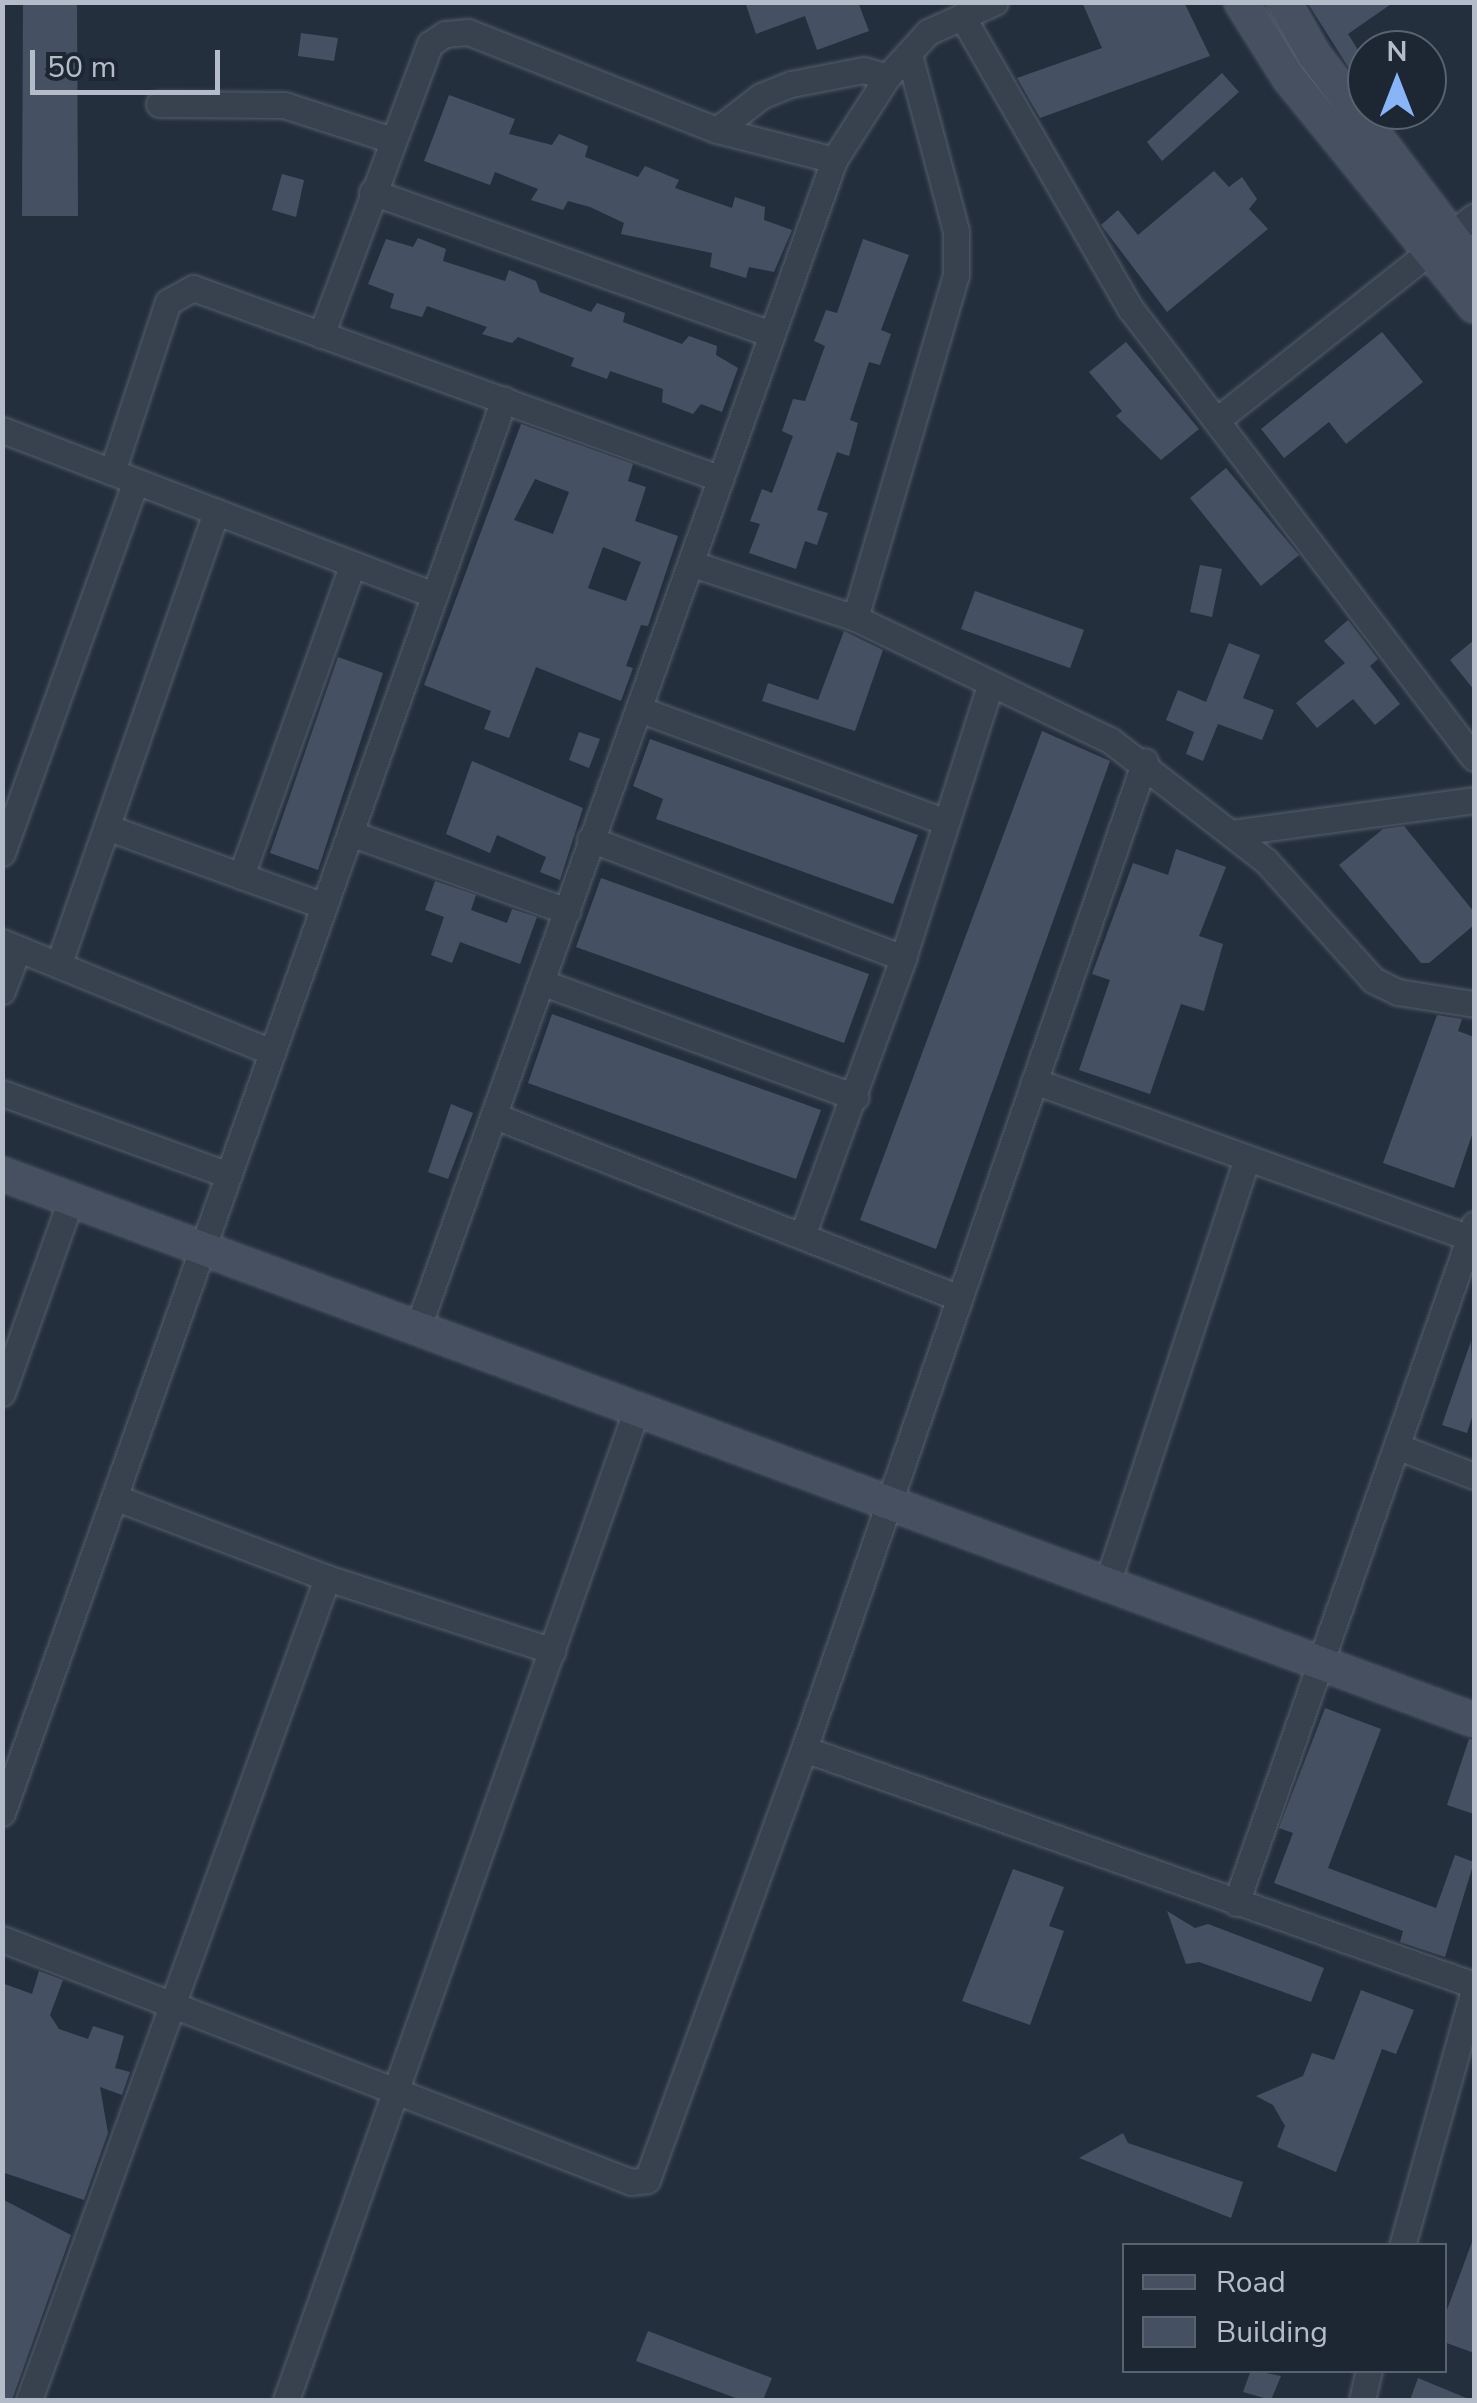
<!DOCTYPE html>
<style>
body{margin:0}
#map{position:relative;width:1477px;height:2403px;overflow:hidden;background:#242f3e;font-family:"Nunito Sans",sans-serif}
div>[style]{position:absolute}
.building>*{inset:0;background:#455162}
.roads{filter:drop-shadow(0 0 2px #565f6c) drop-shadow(0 0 2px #565f6c)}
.street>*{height:25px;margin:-12.5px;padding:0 12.5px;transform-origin:12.5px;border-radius:12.5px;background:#38414e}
.secondary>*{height:32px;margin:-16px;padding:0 16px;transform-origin:16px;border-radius:16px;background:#465061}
span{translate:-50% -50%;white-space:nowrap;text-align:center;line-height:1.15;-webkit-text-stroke:9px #1d2633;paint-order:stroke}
.frame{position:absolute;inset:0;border:5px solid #b4bcc9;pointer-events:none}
.legend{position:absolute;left:1122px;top:2243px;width:325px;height:130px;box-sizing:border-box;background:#1d2633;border:2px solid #59626f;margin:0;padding:12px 18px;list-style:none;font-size:30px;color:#b4bcc9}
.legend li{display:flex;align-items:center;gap:20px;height:50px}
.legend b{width:50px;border:2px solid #59626f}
.north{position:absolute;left:1347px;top:30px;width:100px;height:100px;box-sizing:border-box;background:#1d2633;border:2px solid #59626f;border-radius:50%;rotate:0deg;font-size:28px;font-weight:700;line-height:40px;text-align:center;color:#b4bcc9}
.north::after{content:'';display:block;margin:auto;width:35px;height:45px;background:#8ab4f8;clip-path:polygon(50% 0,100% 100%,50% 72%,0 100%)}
.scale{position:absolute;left:30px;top:50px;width:190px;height:45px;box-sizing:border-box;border:5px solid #b4bcc9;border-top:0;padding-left:12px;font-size:30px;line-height:35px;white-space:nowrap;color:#b4bcc9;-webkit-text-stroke:8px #1d2633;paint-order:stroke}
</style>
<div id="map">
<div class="building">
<i style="clip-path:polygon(23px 2px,77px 2px,78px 216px,22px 216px)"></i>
<i style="clip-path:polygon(745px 2px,858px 2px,869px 31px,817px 50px,805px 16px,756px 34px)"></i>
<i style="clip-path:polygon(1082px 2px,1184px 2px,1210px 56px,1040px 118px,1017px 78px,1102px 48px)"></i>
<i style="clip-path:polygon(1307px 2px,1394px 2px,1348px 34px,1363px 58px,1350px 70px)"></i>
<i style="clip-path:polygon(301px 33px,338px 38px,334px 61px,298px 56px)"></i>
<i style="clip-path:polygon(1222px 73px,1239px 92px,1162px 161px,1147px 142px)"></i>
<i style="clip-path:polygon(449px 95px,515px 119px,509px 134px,552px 145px,559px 134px,588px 146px,585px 157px,638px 177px,645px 166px,679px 180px,675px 188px,732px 208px,735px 197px,765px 207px,764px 220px,792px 230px,774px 272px,749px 267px,746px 278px,710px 267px,712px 253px,621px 234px,624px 223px,590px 207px,568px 201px,563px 210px,531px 200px,538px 189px,495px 172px,490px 185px,424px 161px)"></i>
<i style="clip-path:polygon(1214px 171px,1229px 187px,1242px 177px,1257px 199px,1249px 209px,1268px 229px,1167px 312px,1101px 225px,1118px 210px,1138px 235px)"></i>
<i style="clip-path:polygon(282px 174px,304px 180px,296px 217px,272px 210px)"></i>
<i style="clip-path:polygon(418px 238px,446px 249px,443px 261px,505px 281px,509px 270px,536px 281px,540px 292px,591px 312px,597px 303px,625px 313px,623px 322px,682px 344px,689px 336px,717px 346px,716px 355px,738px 368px,722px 412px,701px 404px,693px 414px,662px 402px,663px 389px,610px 371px,607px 379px,571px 366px,574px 358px,518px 337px,512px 343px,482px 334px,487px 327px,427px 306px,422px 317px,390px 308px,394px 294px,368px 284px,386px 239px,413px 247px)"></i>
<i style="clip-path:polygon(863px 239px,909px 255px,881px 330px,891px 334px,880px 365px,869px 362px,850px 420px,858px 423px,849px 456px,837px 452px,817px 510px,828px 513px,817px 545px,805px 541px,796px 569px,749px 553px,760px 524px,750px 521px,762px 489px,772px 493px,793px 436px,782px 431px,793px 399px,805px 401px,825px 346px,814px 341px,826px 310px,837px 313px)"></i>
<i style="clip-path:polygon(1382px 332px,1423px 382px,1346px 444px,1329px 422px,1284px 458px,1261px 429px)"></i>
<i style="clip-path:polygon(1126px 342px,1199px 429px,1161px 460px,1116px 416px,1122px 411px,1089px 372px)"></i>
<i style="clip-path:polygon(evenodd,521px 424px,633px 464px,628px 481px,646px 487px,635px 521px,678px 536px,648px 626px,641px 625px,626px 666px,633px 668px,621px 701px,536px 667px,509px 738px,484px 729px,491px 711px,424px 685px,521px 424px,535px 479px,569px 492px,553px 534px,514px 520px,535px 479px,521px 424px,603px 547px,641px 562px,626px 601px,588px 588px,603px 547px)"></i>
<i style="clip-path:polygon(1226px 468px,1299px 555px,1261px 586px,1190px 498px)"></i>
<i style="clip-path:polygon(1200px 565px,1222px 569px,1212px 617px,1190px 612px)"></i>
<i style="clip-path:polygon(975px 591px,1084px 630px,1070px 668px,961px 629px)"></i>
<i style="clip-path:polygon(1348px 620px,1378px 659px,1370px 666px,1400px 704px,1375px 725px,1353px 699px,1317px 728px,1296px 703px,1345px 663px,1324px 641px)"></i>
<i style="clip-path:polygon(844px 631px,883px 650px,855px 731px,762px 701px,768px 683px,818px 700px)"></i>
<i style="clip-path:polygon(1474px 640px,1474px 690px,1450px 660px)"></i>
<i style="clip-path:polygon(1229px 643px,1260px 655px,1243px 698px,1274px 710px,1262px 740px,1218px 724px,1203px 761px,1186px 754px,1194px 732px,1166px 720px,1178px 690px,1206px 702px)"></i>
<i style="clip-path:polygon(338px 657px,383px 673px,318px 870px,270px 853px)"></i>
<i style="clip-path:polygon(1042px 731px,1110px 761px,936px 1249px,860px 1220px)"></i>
<i style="clip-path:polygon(579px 732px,600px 739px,589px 768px,569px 760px)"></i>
<i style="clip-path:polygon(650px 739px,918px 835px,893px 904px,656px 819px,663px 799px,633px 786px)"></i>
<i style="clip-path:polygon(472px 761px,583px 808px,560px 880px,540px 872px,546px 857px,497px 835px,490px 853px,446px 834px)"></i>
<i style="clip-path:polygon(1404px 826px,1474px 912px,1474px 925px,1429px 963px,1421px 963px,1339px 865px,1383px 829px)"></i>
<i style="clip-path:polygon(1176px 849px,1226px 867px,1199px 936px,1223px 944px,1204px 1011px,1181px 1004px,1150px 1094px,1079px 1070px,1110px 980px,1092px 974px,1133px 863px,1168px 875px)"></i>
<i style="clip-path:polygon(601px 878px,869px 974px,844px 1043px,576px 947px)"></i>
<i style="clip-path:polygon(435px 881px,476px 895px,471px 910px,507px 923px,512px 909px,537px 917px,520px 964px,460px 942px,452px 963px,431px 955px,444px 917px,425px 910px)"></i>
<i style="clip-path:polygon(552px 1014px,821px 1110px,796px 1179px,528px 1083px)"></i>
<i style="clip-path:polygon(1437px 1015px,1462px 1019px,1458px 1031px,1474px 1037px,1474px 1129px,1454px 1188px,1383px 1163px)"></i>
<i style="clip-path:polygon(451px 1104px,473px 1113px,448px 1179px,428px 1172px)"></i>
<i style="clip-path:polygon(1471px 1341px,1474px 1411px,1467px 1433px,1442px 1425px)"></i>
<i style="clip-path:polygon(1325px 1708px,1381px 1729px,1328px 1868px,1436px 1908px,1455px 1855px,1474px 1862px,1445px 1957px,1400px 1942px,1403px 1931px,1274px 1883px,1293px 1833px,1279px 1828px)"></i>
<i style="clip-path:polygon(1469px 1739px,1474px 1740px,1474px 1814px,1447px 1805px)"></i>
<i style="clip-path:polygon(1013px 1869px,1064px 1887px,1049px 1926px,1064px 1931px,1030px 2025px,962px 2001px)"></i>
<i style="clip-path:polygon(1167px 1911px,1195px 1928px,1208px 1924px,1324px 1968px,1311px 2002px,1199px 1962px,1186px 1964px)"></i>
<i style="clip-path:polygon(39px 1971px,63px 1980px,50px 2015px,59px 2029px,88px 2039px,93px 2026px,124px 2036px,115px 2068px,130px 2072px,122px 2095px,100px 2087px,108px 2133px,84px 2200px,2px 2172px,2px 1983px,32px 1994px)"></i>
<i style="clip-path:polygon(1361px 1990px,1414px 2010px,1396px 2054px,1382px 2049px,1336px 2172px,1277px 2147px,1285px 2126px,1273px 2105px,1256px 2096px,1303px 2076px,1312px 2053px,1334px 2060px)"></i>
<i style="clip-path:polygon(1123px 2133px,1128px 2143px,1243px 2182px,1231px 2218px,1079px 2158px)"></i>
<i style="clip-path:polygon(2px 2199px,71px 2235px,12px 2400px,2px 2400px)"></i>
<i style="clip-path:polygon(1472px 2242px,1474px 2242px,1474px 2353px,1444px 2342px,1444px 2318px)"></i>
<i style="clip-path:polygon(648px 2331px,772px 2378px,763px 2400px,741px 2400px,636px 2361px)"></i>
<i style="clip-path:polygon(1251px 2370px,1281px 2376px,1271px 2400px,1243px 2392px)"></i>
<i style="clip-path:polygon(1418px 2378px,1471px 2400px,1410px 2400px)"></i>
</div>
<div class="roads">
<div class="street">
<i style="left:962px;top:16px;width:337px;rotate:60.1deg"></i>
<i style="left:1130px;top:308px;width:566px;rotate:52.6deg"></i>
<i style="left:159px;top:104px;width:125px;rotate:0.5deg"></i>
<i style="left:284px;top:105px;width:114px;rotate:18deg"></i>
<i style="left:717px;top:130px;width:56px;rotate:-37.7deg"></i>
<i style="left:761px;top:96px;width:32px;rotate:-22deg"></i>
<i style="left:791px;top:84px;width:74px;rotate:-10.9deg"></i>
<i style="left:864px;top:70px;width:24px;rotate:17deg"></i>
<i style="left:372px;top:192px;width:423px;rotate:19.6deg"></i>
<i style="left:321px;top:335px;width:311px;rotate:-69.5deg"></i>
<i style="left:430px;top:44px;width:18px;rotate:-34deg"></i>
<i style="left:445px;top:34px;width:23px;rotate:-5deg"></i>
<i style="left:468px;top:32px;width:268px;rotate:21.5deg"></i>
<i style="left:717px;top:130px;width:121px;rotate:14.4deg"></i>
<i style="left:1217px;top:420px;width:328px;rotate:-38.4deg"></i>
<i style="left:2px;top:430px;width:463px;rotate:20.9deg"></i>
<i style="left:112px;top:472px;width:179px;rotate:-71.8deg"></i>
<i style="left:168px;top:302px;width:29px;rotate:-29deg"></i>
<i style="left:193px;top:288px;width:561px;rotate:19.89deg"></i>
<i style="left:693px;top:564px;width:171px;rotate:18.4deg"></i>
<i style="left:855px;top:618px;width:283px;rotate:25.6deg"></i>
<i style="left:1110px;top:740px;width:197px;rotate:37.8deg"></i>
<i style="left:1266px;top:861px;width:160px;rotate:48deg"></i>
<i style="left:1373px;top:980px;width:28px;rotate:26deg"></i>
<i style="left:1398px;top:992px;width:77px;rotate:9deg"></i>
<i style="left:855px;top:618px;width:358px;rotate:-73.6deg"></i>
<i style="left:956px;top:275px;width:44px;rotate:-90deg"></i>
<i style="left:956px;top:231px;width:183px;rotate:-104.9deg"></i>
<i style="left:639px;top:709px;width:327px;rotate:20.2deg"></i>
<i style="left:109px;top:828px;width:229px;rotate:19.9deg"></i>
<i style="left:350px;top:833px;width:231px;rotate:19.8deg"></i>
<i style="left:1231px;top:833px;width:245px;rotate:-7.7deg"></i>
<i style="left:590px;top:839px;width:335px;rotate:20.8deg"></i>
<i style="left:2px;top:853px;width:395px;rotate:-70.2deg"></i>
<i style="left:241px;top:876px;width:331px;rotate:-70.3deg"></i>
<i style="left:2px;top:942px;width:292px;rotate:22.2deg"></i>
<i style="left:59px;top:963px;width:478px;rotate:-70.8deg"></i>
<i style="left:541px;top:982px;width:335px;rotate:20.1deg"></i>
<i style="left:2px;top:991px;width:45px;rotate:-69.1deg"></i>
<i style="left:1034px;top:1081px;width:463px;rotate:19.8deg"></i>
<i style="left:2px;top:1093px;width:241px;rotate:19.9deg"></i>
<i style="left:495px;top:1116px;width:499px;rotate:21.4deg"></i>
<i style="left:802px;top:1236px;width:296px;rotate:-70deg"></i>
<i style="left:903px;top:958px;width:287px;rotate:-72.3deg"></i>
<i style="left:418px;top:1327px;width:1239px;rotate:-70.38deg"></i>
<i style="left:834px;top:160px;width:98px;rotate:-57.4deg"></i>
<i style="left:887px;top:77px;width:61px;rotate:-47.7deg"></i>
<i style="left:928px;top:32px;width:73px;rotate:-24.1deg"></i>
<i style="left:2px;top:1393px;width:206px;rotate:-70.4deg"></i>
<i style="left:1399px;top:1447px;width:80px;rotate:21.1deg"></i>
<i style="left:114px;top:1497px;width:228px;rotate:20.8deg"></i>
<i style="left:327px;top:1578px;width:237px;rotate:17.9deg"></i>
<i style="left:1106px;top:1587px;width:447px;rotate:-71.8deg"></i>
<i style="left:804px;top:1749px;width:710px;rotate:19.4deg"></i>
<i style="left:2px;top:1813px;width:1500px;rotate:-70.45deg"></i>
<i style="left:1236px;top:1903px;width:719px;rotate:-70.66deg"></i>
<i style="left:2px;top:1939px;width:674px;rotate:21.12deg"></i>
<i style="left:631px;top:2182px;width:16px;rotate:-7deg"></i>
<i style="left:647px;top:2180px;width:459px;rotate:-70deg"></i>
<i style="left:804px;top:1749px;width:1045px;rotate:-70.96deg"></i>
<i style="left:1402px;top:2246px;width:267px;rotate:-74.3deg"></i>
<i style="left:29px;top:2400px;width:874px;rotate:-70.07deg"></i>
<i style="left:286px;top:2400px;width:1051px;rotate:-70.5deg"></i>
<i style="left:1362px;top:2400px;width:31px;rotate:-77deg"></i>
</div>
<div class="secondary">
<i style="left:1241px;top:2px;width:90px;rotate:57.7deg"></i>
<i style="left:1289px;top:78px;width:294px;rotate:50.9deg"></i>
<i style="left:1284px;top:2px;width:61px;rotate:60.5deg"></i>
<i style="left:1314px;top:55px;width:265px;rotate:52.8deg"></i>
<i style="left:2px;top:1174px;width:1570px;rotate:20.35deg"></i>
</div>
</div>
<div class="frame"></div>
<ul class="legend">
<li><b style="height:12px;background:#465061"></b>Road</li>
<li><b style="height:28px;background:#455162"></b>Building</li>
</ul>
<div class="north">N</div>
<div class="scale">50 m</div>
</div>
